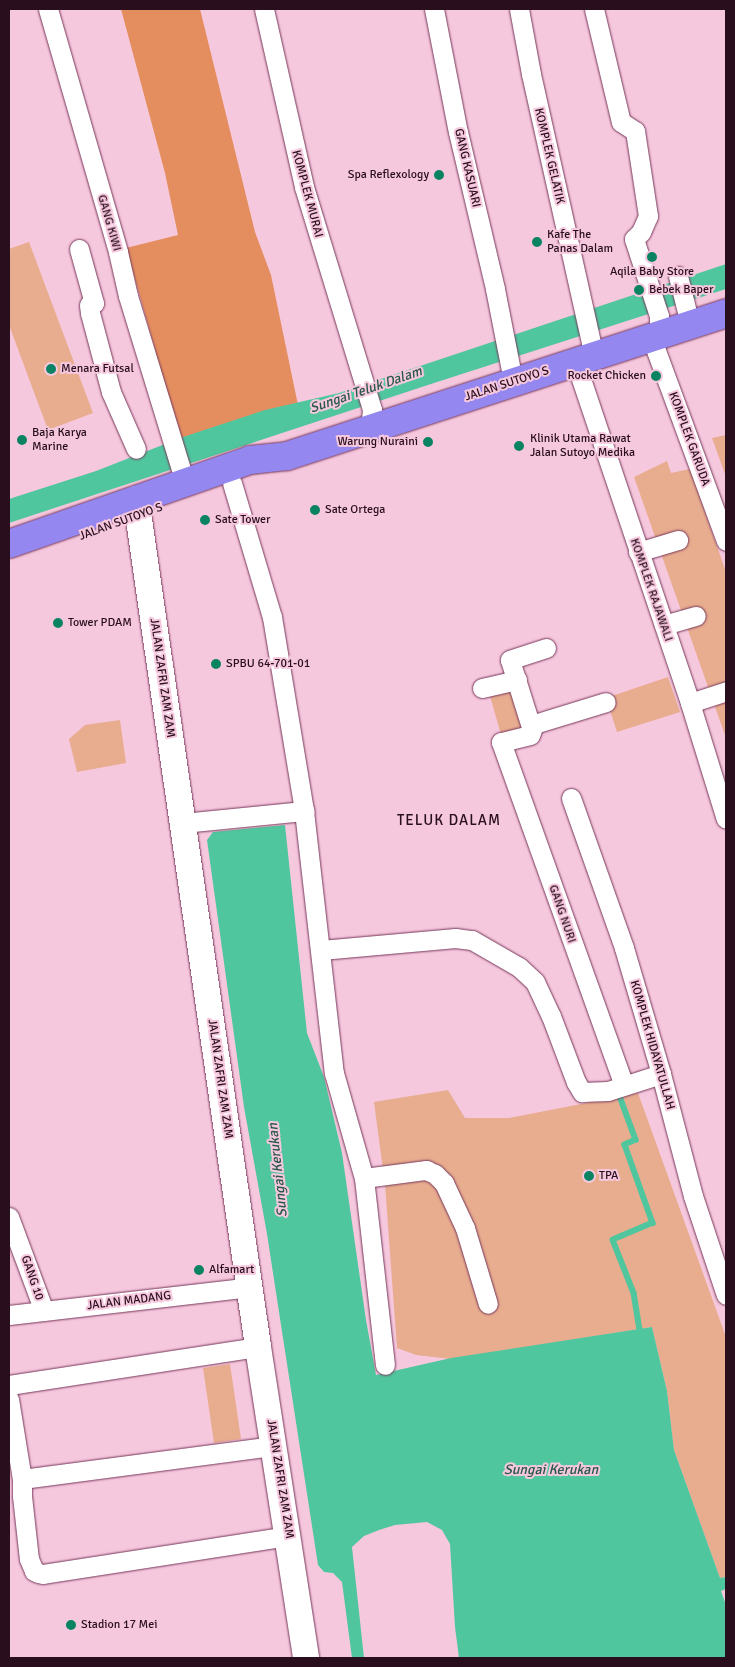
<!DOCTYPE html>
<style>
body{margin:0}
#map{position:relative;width:735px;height:1667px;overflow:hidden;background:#f6c8de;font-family:Signika,sans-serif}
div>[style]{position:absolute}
.green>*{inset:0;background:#e8ac8f}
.forest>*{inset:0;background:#e48e60}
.water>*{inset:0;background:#50c69e}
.stream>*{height:5.5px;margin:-2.75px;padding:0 2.75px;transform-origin:2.75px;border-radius:2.75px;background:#50c69e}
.roads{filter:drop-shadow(0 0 1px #77375a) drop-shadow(0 0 1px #77375a)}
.street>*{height:19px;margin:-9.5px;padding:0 9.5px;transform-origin:9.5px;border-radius:9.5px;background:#fff}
.secondary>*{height:26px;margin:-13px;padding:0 13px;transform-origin:13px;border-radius:13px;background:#fff}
.highway>*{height:28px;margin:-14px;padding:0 14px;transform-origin:14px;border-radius:14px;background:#9487ef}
.dots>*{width:14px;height:14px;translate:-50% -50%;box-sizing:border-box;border:2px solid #f6c8de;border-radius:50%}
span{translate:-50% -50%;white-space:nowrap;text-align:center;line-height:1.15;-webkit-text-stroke:4px #f6c8de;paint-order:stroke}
.street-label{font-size:12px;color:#290e1d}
.poi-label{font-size:12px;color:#290e1d}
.right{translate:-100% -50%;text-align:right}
.left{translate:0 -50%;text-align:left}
.water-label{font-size:14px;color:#285847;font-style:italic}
.quarter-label{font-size:15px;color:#290e1d;letter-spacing:1px}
.frame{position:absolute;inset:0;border:10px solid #290e1d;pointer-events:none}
</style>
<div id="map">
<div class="green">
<i style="clip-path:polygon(29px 242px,93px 413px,48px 430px,9px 325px,9px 249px)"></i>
<i style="clip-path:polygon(726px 435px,726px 477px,712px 438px)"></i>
<i style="clip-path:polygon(667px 461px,671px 473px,690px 469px,726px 572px,726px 738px,634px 477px)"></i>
<i style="clip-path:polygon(668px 677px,680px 712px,617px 732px,606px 698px)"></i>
<i style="clip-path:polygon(517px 688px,530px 731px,502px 738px,490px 696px)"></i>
<i style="clip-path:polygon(120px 720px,126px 763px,77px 772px,69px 739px,85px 725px)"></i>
<i style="clip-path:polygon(448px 1090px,465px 1118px,509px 1118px,638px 1093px,726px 1337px,726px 1577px,720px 1578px,674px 1450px,667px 1391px,652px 1327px,451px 1359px,416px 1355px,397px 1348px,385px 1185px,374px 1102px)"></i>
<i style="clip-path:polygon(230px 1364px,241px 1439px,214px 1443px,203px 1368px)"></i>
</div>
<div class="forest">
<i style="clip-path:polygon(121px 9px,200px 9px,255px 232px,271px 275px,298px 405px,179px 445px,166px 402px,155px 349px,126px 248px,178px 235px,165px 173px)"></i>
</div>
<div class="water">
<i style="clip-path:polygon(726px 264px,726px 289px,431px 384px,9px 523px,9px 499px,96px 471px,183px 437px,265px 410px,339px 393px)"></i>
<i style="clip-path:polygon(285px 825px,307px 1033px,324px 1077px,342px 1153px,366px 1320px,376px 1375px,451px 1358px,652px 1327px,667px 1391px,674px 1450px,720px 1578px,726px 1577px,726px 1589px,721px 1591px,726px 1605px,726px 1658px,459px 1658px,455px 1627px,450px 1544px,442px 1530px,427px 1522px,395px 1525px,379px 1530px,364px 1536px,352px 1547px,364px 1658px,352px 1658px,342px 1582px,333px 1573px,324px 1572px,318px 1565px,267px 1234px,244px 1107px,207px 840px,213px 832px)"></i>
</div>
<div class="stream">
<i style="left:618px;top:1091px;width:52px;rotate:69.8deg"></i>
<i style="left:636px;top:1140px;width:12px;rotate:156deg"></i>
<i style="left:625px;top:1145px;width:83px;rotate:70.3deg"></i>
<i style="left:653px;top:1223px;width:43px;rotate:157deg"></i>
<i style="left:613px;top:1240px;width:57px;rotate:68.4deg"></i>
<i style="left:634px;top:1293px;width:44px;rotate:80.8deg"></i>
</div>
<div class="roads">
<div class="street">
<i style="left:48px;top:9px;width:253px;rotate:73.9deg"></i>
<i style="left:118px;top:252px;width:45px;rotate:77.2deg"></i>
<i style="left:128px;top:296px;width:195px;rotate:73deg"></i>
<i style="left:264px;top:9px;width:182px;rotate:77.3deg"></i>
<i style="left:304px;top:187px;width:233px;rotate:73deg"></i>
<i style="left:372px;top:410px;width:19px;rotate:96deg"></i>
<i style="left:434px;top:9px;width:125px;rotate:79deg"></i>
<i style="left:458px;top:132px;width:161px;rotate:76.7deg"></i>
<i style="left:495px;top:289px;width:94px;rotate:78.9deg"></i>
<i style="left:519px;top:9px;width:66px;rotate:79.5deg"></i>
<i style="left:531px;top:74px;width:288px;rotate:77.4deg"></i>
<i style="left:594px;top:9px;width:116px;rotate:76.6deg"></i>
<i style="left:621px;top:122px;width:17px;rotate:33deg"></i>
<i style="left:635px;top:131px;width:86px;rotate:81.3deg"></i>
<i style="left:648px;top:216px;width:17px;rotate:114deg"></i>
<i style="left:641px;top:232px;width:10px;rotate:135deg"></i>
<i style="left:634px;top:239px;width:81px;rotate:72deg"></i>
<i style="left:659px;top:316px;width:18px;rotate:90deg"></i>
<i style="left:79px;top:249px;width:56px;rotate:74.5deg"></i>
<i style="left:94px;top:303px;width:5px;rotate:158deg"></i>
<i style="left:89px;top:305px;width:8px;rotate:83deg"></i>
<i style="left:90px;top:313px;width:82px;rotate:75.1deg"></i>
<i style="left:111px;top:392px;width:62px;rotate:66.3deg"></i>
<i style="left:678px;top:276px;width:49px;rotate:76deg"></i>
<i style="left:651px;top:337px;width:217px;rotate:69.8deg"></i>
<i style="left:575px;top:361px;width:361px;rotate:71.4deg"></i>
<i style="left:690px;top:703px;width:121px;rotate:72.8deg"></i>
<i style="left:232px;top:483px;width:140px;rotate:73.4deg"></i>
<i style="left:272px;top:617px;width:197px;rotate:80.6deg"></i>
<i style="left:304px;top:811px;width:264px;rotate:83.5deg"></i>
<i style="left:334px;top:1073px;width:109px;rotate:74.1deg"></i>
<i style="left:364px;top:1178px;width:188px;rotate:83.6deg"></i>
<i style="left:638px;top:552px;width:42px;rotate:-16.7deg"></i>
<i style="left:664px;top:625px;width:33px;rotate:-16deg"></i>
<i style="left:546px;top:648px;width:38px;rotate:162deg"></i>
<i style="left:510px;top:660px;width:73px;rotate:72.6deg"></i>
<i style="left:532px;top:730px;width:5px;rotate:112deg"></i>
<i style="left:530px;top:735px;width:30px;rotate:166deg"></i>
<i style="left:501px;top:742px;width:364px;rotate:70.3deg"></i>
<i style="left:482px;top:688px;width:36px;rotate:-13deg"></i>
<i style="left:690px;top:703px;width:38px;rotate:-18deg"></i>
<i style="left:531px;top:725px;width:78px;rotate:-17deg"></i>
<i style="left:571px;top:798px;width:159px;rotate:70.5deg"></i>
<i style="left:624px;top:948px;width:131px;rotate:73.6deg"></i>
<i style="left:661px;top:1074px;width:126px;rotate:75.3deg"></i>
<i style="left:693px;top:1196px;width:104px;rotate:71.6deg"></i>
<i style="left:182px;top:823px;width:123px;rotate:-5.6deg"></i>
<i style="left:321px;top:950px;width:135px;rotate:-5.1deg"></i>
<i style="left:455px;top:938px;width:17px;rotate:7deg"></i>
<i style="left:472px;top:940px;width:54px;rotate:29.9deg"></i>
<i style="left:519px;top:967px;width:22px;rotate:43deg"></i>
<i style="left:535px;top:982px;width:38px;rotate:65deg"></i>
<i style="left:551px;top:1016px;width:71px;rotate:69.3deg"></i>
<i style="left:576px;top:1082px;width:12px;rotate:59deg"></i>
<i style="left:582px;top:1092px;width:26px;rotate:-2deg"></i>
<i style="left:608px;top:1091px;width:56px;rotate:-17.8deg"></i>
<i style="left:364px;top:1178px;width:63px;rotate:-7.4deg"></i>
<i style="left:426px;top:1170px;width:10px;rotate:24deg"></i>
<i style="left:435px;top:1174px;width:13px;rotate:45deg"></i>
<i style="left:444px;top:1183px;width:50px;rotate:65deg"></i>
<i style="left:465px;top:1228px;width:79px;rotate:73.2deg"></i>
<i style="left:9px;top:1217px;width:100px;rotate:69.6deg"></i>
<i style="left:9px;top:1315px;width:243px;rotate:-6.6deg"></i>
<i style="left:9px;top:1385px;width:252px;rotate:-8.7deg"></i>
<i style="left:9px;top:1399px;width:81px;rotate:80.8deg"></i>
<i style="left:22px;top:1479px;width:17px;rotate:90deg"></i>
<i style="left:22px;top:1496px;width:63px;rotate:83.7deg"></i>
<i style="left:29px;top:1559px;width:13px;rotate:67deg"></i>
<i style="left:34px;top:1571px;width:4px;rotate:27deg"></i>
<i style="left:38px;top:1573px;width:5px;rotate:11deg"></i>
<i style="left:43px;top:1574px;width:249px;rotate:-8.8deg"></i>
<i style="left:22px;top:1479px;width:254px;rotate:-7.5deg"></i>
</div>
<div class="secondary">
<i style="left:136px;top:499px;width:857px;rotate:81.81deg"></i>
<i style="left:258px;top:1347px;width:315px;rotate:81.2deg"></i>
</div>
<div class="highway">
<i style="left:9px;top:544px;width:255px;rotate:-19.2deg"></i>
<i style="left:250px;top:460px;width:37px;rotate:-6deg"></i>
<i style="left:287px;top:456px;width:462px;rotate:-18deg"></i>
</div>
</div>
<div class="dots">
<i style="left:439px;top:175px;background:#0a8363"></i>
<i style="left:537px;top:242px;background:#0a8363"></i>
<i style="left:652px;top:257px;background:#0a8363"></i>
<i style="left:639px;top:290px;background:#0a8363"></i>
<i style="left:51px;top:369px;background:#0a8363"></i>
<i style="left:656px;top:376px;background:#0a8363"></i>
<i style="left:22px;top:440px;background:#0a8363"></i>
<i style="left:428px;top:442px;background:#0a8363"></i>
<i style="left:519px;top:446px;background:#0a8363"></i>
<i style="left:315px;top:510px;background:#0a8363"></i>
<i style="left:205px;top:520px;background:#0a8363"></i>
<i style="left:58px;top:623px;background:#0a8363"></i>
<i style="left:216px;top:664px;background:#0a8363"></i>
<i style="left:589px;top:1176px;background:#0a8363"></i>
<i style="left:199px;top:1270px;background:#0a8363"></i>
<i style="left:71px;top:1625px;background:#0a8363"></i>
</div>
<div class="street-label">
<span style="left:549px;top:156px;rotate:77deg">KOMPLEK GELATIK</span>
<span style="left:467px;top:168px;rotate:77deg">GANG KASUARI</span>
<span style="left:307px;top:194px;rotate:75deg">KOMPLEK MURAI</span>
<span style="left:109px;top:223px;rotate:74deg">GANG KIWI</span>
<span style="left:507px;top:384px;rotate:-18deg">JALAN SUTOYO S</span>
<span style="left:689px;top:439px;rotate:70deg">KOMPLEK GARUDA</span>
<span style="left:121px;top:522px;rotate:-20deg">JALAN SUTOYO S</span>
<span style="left:651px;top:590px;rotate:71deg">KOMPLEK RAJAWALI</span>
<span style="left:162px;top:678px;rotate:82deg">JALAN ZAFRI ZAM ZAM</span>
<span style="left:562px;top:914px;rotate:71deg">GANG NURI</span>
<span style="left:652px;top:1045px;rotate:74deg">KOMPLEK HIDAYATULLAH</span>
<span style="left:220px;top:1079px;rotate:82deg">JALAN ZAFRI ZAM ZAM</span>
<span style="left:32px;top:1278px;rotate:71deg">GANG 10</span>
<span style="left:129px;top:1301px;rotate:-7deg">JALAN MADANG</span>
<span style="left:280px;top:1479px;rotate:81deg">JALAN ZAFRI ZAM ZAM</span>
</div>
<div class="poi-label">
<span class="right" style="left:429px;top:175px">Spa Reflexology</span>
<span class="left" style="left:547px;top:242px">Kafe The<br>Panas Dalam</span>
<span style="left:652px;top:272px">Aqila Baby Store</span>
<span class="left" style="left:649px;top:290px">Bebek Baper</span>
<span class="left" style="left:61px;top:369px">Menara Futsal</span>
<span class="right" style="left:646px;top:376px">Rocket Chicken</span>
<span class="left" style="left:32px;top:440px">Baja Karya<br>Marine</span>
<span class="left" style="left:530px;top:446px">Klinik Utama Rawat<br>Jalan Sutoyo Medika</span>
<span class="right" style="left:418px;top:442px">Warung Nuraini</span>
<span class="left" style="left:325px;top:510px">Sate Ortega</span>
<span class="left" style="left:215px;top:520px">Sate Tower</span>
<span class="left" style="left:68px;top:623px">Tower PDAM</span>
<span class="left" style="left:226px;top:664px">SPBU 64-701-01</span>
<span class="left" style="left:599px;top:1176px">TPA</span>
<span class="left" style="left:209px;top:1270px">Alfamart</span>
<span class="left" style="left:81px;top:1625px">Stadion 17 Mei</span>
</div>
<div class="water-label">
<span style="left:366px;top:390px;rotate:-19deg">Sungai Teluk Dalam</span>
<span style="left:278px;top:1170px;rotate:-96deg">Sungai Kerukan</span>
<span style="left:551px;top:1470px">Sungai Kerukan</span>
</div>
<div class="quarter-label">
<span style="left:449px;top:821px">TELUK DALAM</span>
</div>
<div class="frame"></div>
</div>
